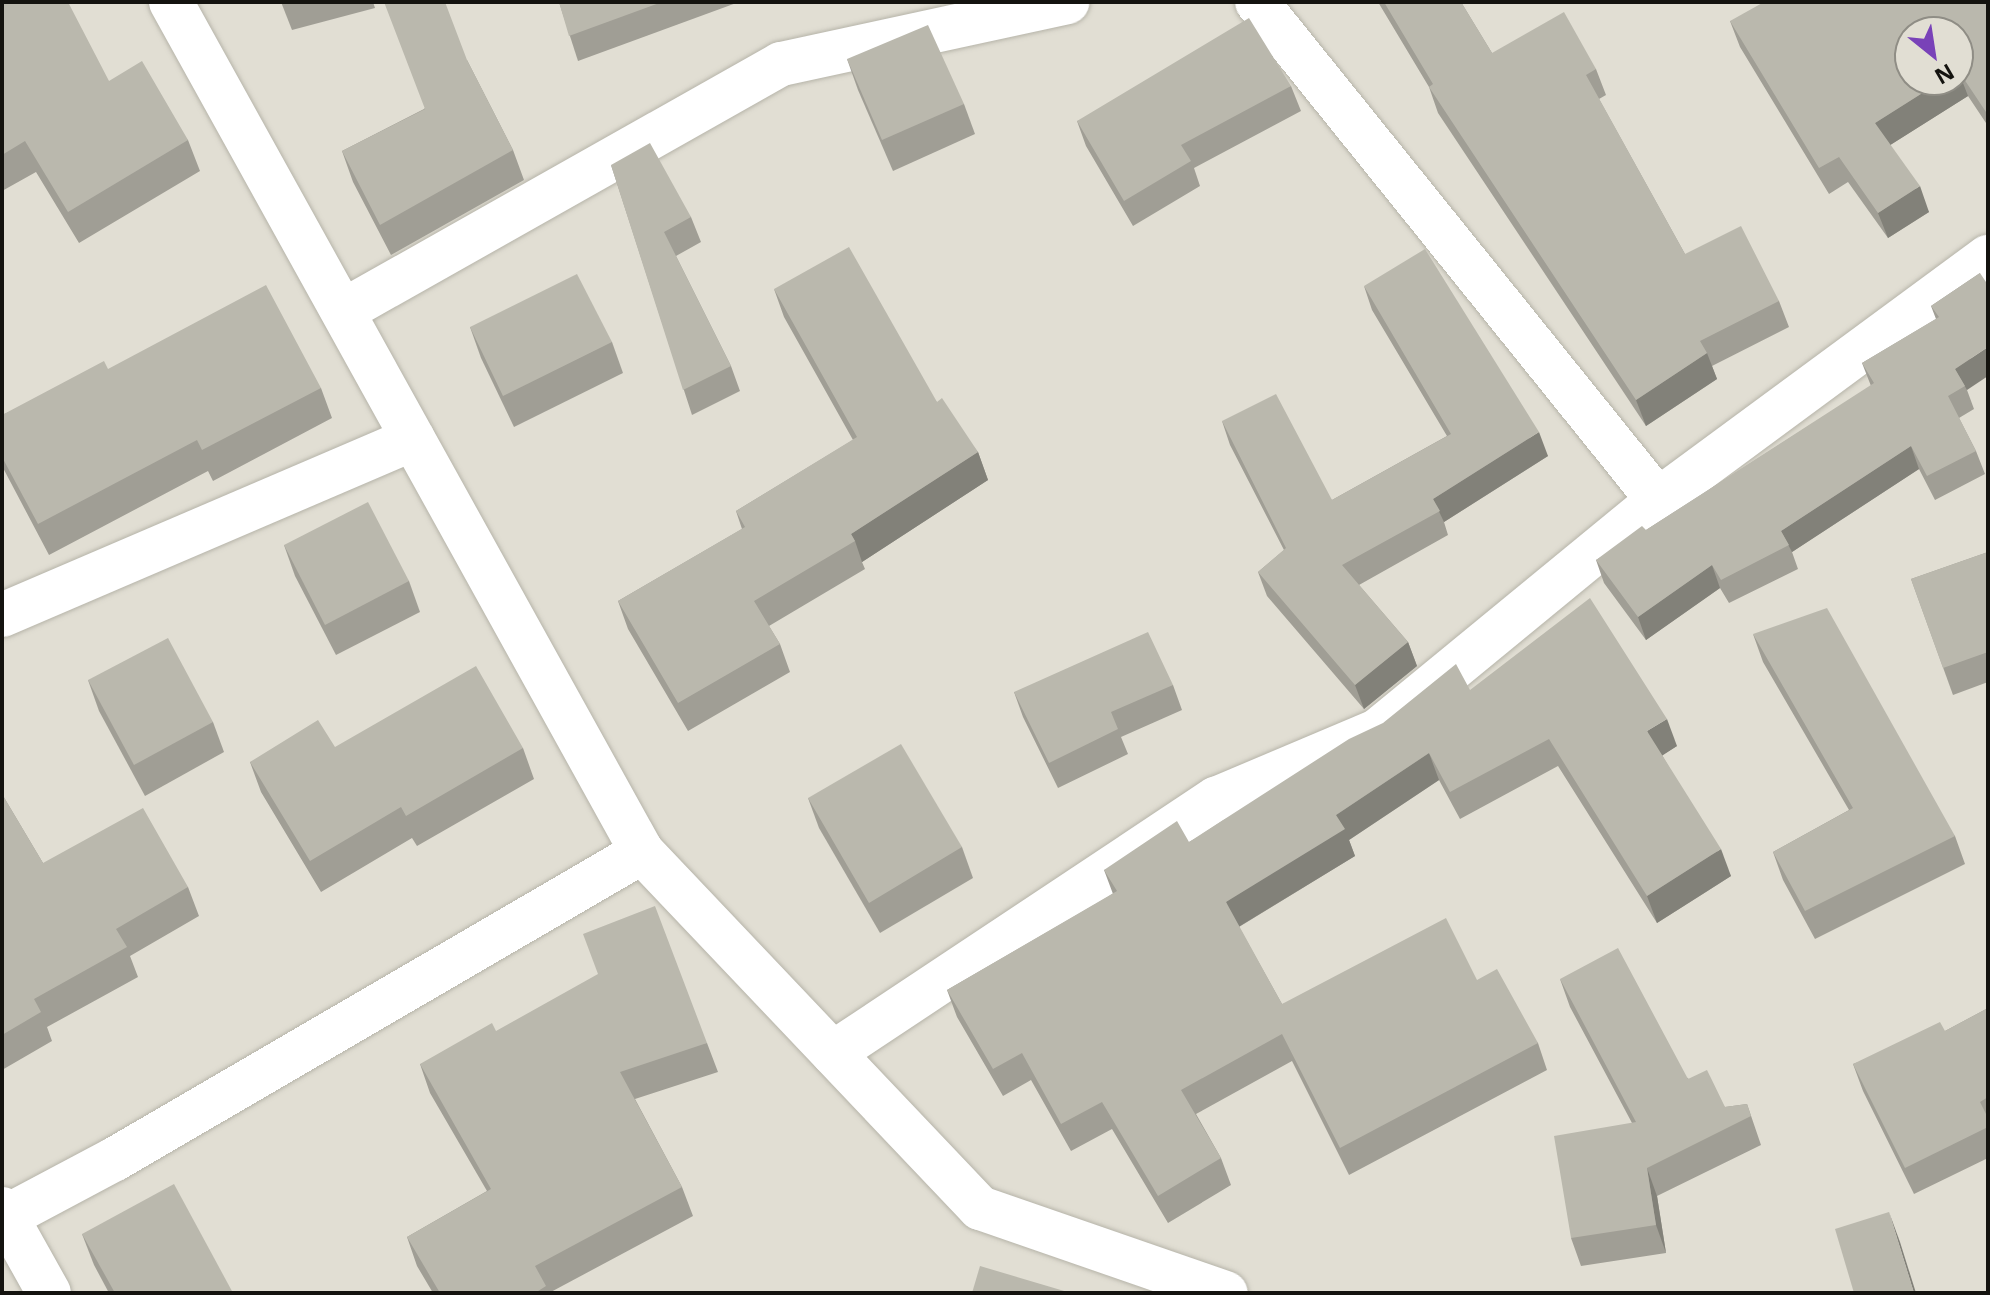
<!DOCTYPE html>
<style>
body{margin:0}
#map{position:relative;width:1990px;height:1295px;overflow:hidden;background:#e1ded3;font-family:"Open Sans",sans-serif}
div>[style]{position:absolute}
.roads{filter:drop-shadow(0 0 2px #b6b4a9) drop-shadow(0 0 2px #b6b4a9)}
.minor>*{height:44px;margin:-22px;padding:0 22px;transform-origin:22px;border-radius:22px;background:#fff}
.wall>*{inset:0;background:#a09e95}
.shaded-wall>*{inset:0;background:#828179}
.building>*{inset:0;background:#bab8ad}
span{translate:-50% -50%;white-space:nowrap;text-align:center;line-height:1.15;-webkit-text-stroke:6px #e1ded3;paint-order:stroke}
.frame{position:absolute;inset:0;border:4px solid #14130f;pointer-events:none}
.north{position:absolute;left:1894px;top:16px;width:80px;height:80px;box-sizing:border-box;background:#e1ded3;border:2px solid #8f8d85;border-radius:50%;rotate:150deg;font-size:22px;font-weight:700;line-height:32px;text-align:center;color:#14130f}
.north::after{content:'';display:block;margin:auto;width:28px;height:36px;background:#7942b8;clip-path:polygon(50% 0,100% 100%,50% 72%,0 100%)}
</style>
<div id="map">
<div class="roads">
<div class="minor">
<i style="left:171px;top:2px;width:972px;rotate:61.01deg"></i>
<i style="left:642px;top:852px;width:491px;rotate:46.5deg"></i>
<i style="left:980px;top:1208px;width:260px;rotate:19.1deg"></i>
<i style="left:1257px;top:2px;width:639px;rotate:51.16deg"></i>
<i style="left:343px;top:311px;width:503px;rotate:-29.42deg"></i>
<i style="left:781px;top:64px;width:293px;rotate:-12.2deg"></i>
<i style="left:2px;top:615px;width:447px;rotate:-23.2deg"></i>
<i style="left:833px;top:1053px;width:460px;rotate:-33.6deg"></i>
<i style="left:1216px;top:799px;width:175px;rotate:-22.9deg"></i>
<i style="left:1377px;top:731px;width:364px;rotate:-39.4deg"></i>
<i style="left:1658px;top:500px;width:410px;rotate:-36.4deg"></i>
<i style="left:2px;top:1209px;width:96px;rotate:60.8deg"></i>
<i style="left:2px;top:1219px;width:128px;rotate:-28deg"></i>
<i style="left:115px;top:1159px;width:610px;rotate:-30.22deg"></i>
</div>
</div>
<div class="wall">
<i style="clip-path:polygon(2px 2px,188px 140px,200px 171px,79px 243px,36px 172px,2px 191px)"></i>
<i style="clip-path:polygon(281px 2px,373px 2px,375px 8px,292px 30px)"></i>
<i style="clip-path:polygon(559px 2px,739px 2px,578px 61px)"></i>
<i style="clip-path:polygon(1378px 2px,1461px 2px,1492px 53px,1596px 69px,1606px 95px,1599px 99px,1685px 254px,1779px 301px,1789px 327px,1712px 366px,1717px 379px,1646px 426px,1438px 113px,1429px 87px)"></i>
<i style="clip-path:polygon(1988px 2px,1988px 126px,1968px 96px,1890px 145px,1929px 212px,1888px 238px,1848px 182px,1829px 194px,1740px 47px,1730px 21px)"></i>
<i style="clip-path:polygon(847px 59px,964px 104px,975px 134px,893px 171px,858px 90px)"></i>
<i style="clip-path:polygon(467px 60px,513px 150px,524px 180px,391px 255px,353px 182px,342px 151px,424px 109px)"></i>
<i style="clip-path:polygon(1291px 86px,1301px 111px,1194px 168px,1200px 186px,1133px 226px,1086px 146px,1077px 121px)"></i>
<i style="clip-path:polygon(611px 165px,691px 217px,701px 242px,676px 256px,731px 366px,740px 391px,692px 415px)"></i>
<i style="clip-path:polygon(1980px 273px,1967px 390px,1974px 409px,1959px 418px,1976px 451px,1985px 474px,1935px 500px,1919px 469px,1792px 552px,1798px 569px,1729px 603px,1720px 588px,1646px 640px,1604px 583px,1596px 560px,1646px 530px,1871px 386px,1862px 363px,1936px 319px,1931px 306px)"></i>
<i style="clip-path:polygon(1364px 286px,1548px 456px,1444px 522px,1448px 535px,1359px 585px,1408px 642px,1417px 666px,1364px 709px,1267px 596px,1258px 572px,1284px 550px,1230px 445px,1222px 421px,1332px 500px,1447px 436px,1372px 310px)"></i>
<i style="clip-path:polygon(774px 289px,937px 402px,978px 452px,988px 480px,862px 562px,865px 569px,769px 626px,780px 644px,790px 672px,688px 731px,628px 629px,618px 601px,742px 529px,736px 511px,853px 440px,784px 317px)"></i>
<i style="clip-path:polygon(470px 327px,612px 342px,623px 373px,514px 427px,481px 358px)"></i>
<i style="clip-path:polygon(108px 369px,321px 388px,332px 418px,213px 481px,208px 471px,49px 555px,2px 466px,2px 415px)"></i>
<i style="clip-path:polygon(284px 545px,409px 581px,420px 612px,336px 655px,295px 576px)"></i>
<i style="clip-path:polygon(1988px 552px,1988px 682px,1953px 695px,1911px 579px)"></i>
<i style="clip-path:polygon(1753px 634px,1955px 836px,1965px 864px,1815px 939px,1783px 880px,1773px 852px,1849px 810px,1763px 662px)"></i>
<i style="clip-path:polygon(88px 680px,213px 722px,224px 752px,145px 796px,99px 711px)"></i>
<i style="clip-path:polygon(1173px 685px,1182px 710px,1121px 737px,1128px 754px,1058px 788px,1023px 717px,1014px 692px)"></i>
<i style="clip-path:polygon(1470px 690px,1677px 746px,1662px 755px,1731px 876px,1657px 923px,1558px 766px,1460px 819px,1439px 780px,1349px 840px,1355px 856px,1239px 927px,1282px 1004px,1477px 980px,1538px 1043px,1547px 1070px,1349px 1175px,1292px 1061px,1196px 1114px,1221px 1158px,1231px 1185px,1168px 1223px,1112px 1129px,1071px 1151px,1031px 1080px,1003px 1096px,957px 1017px,947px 990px,1113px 894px,1104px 870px,1189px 842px)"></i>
<i style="clip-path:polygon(335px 747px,523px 748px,534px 779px,417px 846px,412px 838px,321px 892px,261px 792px,250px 762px)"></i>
<i style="clip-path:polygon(2px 794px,43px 863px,188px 887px,199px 916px,130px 956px,138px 977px,47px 1027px,52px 1041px,2px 1070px)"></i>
<i style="clip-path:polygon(808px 798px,962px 847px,973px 878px,880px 933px,819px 828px)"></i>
<i style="clip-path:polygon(1560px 979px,1725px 1107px,1747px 1104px,1761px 1145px,1657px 1196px,1666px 1253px,1581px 1266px,1571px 1238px,1632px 1123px,1570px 1007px)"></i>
<i style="clip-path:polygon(1988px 1008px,1988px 1158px,1914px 1194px,1863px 1091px,1853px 1064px,1945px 1031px)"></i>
<i style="clip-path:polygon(707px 1043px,718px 1072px,635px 1099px,682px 1187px,693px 1216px,549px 1293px,433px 1293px,417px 1266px,407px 1237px,487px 1191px,430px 1093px,420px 1064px)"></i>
<i style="clip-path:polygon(82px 1234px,233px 1293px,109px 1293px,94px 1265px)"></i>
</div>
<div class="shaded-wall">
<i style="clip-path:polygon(1958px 70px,1968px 96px,1884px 149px,1875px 123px,1943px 80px,1958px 80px)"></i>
<i style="clip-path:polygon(1920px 186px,1929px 212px,1888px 238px,1878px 213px)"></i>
<i style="clip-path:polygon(1988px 347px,1988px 376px,1967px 390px,1955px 369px)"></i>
<i style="clip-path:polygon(1707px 353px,1717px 379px,1646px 426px,1636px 400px)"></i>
<i style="clip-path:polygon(1539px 432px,1548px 456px,1444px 522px,1433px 499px)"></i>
<i style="clip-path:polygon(1911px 446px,1919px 469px,1792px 552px,1781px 531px)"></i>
<i style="clip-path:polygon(978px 452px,988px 480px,862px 562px,855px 541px,851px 534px)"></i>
<i style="clip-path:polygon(1712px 565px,1720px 588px,1646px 640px,1638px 617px)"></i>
<i style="clip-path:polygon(1408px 642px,1417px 666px,1364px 709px,1355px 685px)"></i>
<i style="clip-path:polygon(1667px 719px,1677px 746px,1657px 759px,1647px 731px)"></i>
<i style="clip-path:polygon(1429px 753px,1439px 780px,1349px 840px,1355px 856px,1235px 929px,1226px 902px,1336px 815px)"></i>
<i style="clip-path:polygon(1721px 849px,1731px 876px,1657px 923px,1647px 896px)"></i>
<i style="clip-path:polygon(1647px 1168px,1657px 1196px,1666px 1253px,1656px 1225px)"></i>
<i style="clip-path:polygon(1889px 1212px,1900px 1242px,1916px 1293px,1914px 1293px)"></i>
</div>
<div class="building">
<i style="clip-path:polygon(2px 2px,68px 2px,109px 81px,142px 61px,188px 140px,68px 212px,25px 141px,2px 155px)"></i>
<i style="clip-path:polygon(384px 2px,445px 2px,467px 60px,513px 150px,380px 225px,342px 151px,425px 109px)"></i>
<i style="clip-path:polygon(559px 2px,662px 2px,569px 36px)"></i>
<i style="clip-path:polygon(1384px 2px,1461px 2px,1492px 53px,1564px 12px,1596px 69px,1586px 75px,1685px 254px,1741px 226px,1779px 301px,1700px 341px,1707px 353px,1636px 400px,1429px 87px,1433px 84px)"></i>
<i style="clip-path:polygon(1764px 2px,1988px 2px,1988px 115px,1958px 70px,1958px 32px,1910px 32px,1910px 80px,1943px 80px,1875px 123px,1920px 186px,1878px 213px,1839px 157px,1819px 168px,1730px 21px)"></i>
<i style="clip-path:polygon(1249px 18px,1291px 86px,1181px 145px,1191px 161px,1124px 201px,1077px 121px)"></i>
<i style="clip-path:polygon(928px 25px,964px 104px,882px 140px,847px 59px)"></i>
<i style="clip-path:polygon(650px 143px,691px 217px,664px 232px,731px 366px,683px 390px,611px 165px)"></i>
<i style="clip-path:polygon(849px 247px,937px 402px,942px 398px,978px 452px,851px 534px,855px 541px,754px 601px,780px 644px,678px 703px,618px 601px,745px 527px,736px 511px,857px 437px,774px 289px)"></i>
<i style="clip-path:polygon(1425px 249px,1539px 432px,1433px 499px,1440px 511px,1342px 565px,1408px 642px,1355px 685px,1258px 572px,1286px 548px,1222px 421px,1276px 394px,1332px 500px,1451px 434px,1364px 286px)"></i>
<i style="clip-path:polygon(1980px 273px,1988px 285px,1988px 347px,1955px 369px,1965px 386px,1948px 396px,1976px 451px,1927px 476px,1911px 446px,1781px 531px,1789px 545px,1721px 580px,1712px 565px,1638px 617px,1596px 560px,1642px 526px,1646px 530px,1874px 383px,1862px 363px,1939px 317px,1931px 306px)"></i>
<i style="clip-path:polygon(577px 274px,612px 342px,503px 396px,470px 327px)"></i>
<i style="clip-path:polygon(266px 285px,321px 388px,202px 450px,197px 440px,38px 524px,2px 457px,2px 415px,104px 361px,108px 369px)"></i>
<i style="clip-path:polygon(368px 502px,409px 581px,325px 625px,284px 545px)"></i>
<i style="clip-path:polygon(1988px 552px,1988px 652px,1943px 668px,1911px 579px)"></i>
<i style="clip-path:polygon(1590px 598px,1667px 719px,1647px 731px,1721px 849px,1647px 896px,1549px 739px,1450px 792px,1429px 753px,1336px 815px,1345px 829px,1226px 902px,1282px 1004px,1446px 918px,1477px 980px,1497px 969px,1538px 1043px,1340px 1148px,1282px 1034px,1181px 1090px,1221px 1158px,1158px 1196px,1102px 1102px,1061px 1124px,1022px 1053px,993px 1069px,947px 990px,1117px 891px,1104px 870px,1177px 821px,1189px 842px,1349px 739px,1383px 723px,1456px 664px,1470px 690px)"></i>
<i style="clip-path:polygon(1827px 608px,1955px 836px,1805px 911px,1773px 852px,1853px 808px,1753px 634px)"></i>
<i style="clip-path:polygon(1148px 632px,1173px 685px,1111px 712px,1118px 729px,1049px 763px,1014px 692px)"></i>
<i style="clip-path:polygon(168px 638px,213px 722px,134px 765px,88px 680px)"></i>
<i style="clip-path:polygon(476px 666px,523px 748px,406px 816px,401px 807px,310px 861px,250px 762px,318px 720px,335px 747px)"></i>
<i style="clip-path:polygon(901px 744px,962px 847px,869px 903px,808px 798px)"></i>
<i style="clip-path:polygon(2px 794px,43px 863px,143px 808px,188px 887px,116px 929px,127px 947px,34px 999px,41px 1012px,2px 1035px)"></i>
<i style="clip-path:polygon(655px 906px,707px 1043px,620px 1072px,682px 1187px,535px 1266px,546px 1286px,535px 1293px,440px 1293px,407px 1237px,491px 1189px,420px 1064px,492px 1023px,496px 1031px,598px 974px,583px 934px)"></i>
<i style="clip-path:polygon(1618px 948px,1688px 1079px,1707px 1070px,1725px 1107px,1747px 1104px,1751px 1116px,1647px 1168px,1656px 1225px,1571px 1238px,1554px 1136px,1636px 1122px,1560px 979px)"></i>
<i style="clip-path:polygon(1988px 1008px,1988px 1097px,1980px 1102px,1988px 1118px,1988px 1127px,1905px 1168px,1853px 1064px,1940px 1022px,1945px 1031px)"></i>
<i style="clip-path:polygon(174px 1184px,233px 1293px,115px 1293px,82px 1234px)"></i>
<i style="clip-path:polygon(1889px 1212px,1914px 1293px,1854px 1293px,1835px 1229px)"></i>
<i style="clip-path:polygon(980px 1266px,1071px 1293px,972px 1293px)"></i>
</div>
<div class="frame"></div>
<div class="north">N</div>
</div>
